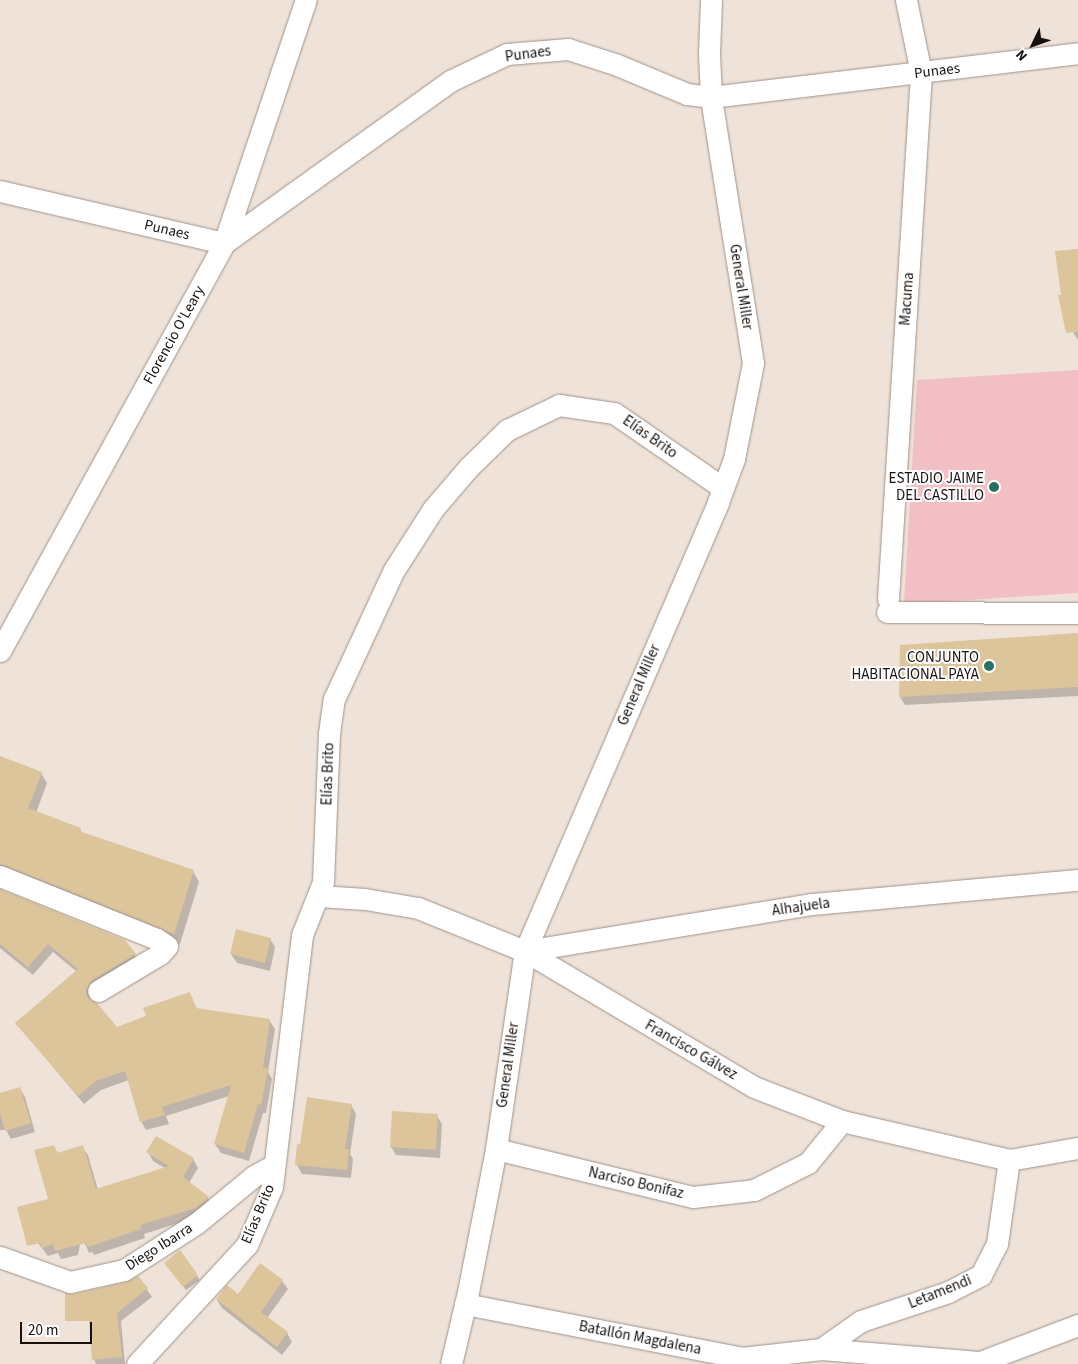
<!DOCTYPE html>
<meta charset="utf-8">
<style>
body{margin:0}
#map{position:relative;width:1078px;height:1364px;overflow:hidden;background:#efe2d8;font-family:"Source Sans 3",sans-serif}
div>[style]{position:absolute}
.green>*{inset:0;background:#f2c0c4}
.shadow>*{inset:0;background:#0003}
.building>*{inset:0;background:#dcc59b}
.roads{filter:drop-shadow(0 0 1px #9e9289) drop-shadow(0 0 1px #9e9289)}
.minor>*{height:21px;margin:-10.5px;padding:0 10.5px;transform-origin:10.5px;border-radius:10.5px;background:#fff}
.dots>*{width:14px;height:14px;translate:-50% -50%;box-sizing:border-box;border:2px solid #fff;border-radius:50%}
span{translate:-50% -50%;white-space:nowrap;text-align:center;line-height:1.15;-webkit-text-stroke:4px #fff;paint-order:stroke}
.street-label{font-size:15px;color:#16110e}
.poi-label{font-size:15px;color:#16110e}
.right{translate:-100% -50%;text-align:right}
.north{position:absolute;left:1008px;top:20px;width:50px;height:50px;-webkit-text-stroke:4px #fff;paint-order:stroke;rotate:228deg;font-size:14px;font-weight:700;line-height:20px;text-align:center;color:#16110e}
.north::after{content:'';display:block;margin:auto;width:18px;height:22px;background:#16110e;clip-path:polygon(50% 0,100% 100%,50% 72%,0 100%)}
.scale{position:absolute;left:20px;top:1322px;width:72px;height:22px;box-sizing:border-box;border:2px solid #16110e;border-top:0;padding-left:6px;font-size:15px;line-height:18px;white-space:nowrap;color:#16110e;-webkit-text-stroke:4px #fff;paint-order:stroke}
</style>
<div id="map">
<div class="green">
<i style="clip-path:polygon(1078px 370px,1078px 593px,904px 604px,917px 380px)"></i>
</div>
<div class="shadow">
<i style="clip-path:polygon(1078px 250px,1078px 338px,1077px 339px,1062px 313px,1062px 296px)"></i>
<i style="clip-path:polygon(1078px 635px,1078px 696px,905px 705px,900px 697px)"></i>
<i style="clip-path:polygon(0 757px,41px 773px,47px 783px,36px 813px,80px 829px,82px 833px,193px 871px,199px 882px,180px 944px,9px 875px,0 867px)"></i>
<i style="clip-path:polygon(0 890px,135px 955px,140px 963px,96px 989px,90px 1000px,116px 1028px,147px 1017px,190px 994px,197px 1009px,269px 1020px,275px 1029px,268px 1072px,272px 1079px,266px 1113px,263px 1113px,249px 1161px,221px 1153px,215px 1144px,229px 1096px,166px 1116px,169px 1124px,146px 1130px,141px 1121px,129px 1080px,101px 1090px,84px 1104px,17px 1024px,77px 972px,53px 952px,33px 975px,0 948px)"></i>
<i style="clip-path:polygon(270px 939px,275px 947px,270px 971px,237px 963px,231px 954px)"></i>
<i style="clip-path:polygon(20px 1088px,25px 1097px,35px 1132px,11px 1139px,6px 1130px,0 1130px,0 1094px)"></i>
<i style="clip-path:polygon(351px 1105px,356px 1114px,350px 1154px,353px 1159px,351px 1178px,302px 1174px,297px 1165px)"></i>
<i style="clip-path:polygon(437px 1116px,442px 1124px,440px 1158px,396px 1155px,391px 1147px)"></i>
<i style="clip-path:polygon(54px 1146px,58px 1154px,82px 1147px,88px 1155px,98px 1190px,165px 1168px,153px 1161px,148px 1152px,193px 1159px,198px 1168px,189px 1183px,208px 1198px,213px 1207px,201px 1216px,144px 1234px,145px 1238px,94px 1255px,92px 1252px,89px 1253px,83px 1239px,81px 1239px,78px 1255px,61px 1259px,58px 1253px,48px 1256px,38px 1243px,50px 1200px)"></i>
<i style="clip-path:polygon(179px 1252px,200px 1280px,186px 1290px,168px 1267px)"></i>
<i style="clip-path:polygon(138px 1277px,152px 1297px,121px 1321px,125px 1364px,96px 1364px,94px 1359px,127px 1283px)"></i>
<i style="clip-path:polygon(282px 1281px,288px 1289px,267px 1318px,287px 1333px,292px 1342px,282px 1355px,222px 1308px,217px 1300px,238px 1296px)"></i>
</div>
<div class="building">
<i style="clip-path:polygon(1078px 249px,1078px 332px,1066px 333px,1058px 295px,1061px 295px,1055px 251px)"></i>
<i style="clip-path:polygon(1078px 633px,1078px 687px,899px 697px,900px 645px)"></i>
<i style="clip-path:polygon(0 756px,42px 772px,28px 808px,81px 828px,79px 831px,194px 870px,174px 934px,0 864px)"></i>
<i style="clip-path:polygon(0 889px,125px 940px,136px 954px,92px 980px,86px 991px,88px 998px,97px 1003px,117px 1027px,146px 1016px,143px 1008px,190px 992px,196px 1008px,270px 1019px,263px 1068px,268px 1069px,261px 1105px,258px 1104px,244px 1153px,214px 1144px,231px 1085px,162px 1107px,165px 1115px,140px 1122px,125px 1071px,96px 1081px,78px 1096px,15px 1023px,78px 969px,48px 944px,28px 967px,0 944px)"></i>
<i style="clip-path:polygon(236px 929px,271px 938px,265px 963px,230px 954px)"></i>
<i style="clip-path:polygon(20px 1087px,31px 1123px,5px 1131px,0 1113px,0 1093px)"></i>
<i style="clip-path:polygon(307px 1097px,352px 1104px,345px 1149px,349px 1149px,347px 1170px,295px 1165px,297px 1144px,300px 1144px)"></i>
<i style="clip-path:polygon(392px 1111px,438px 1114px,436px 1150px,390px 1147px)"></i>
<i style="clip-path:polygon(156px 1136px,194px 1158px,183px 1177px,209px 1197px,196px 1208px,140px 1225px,141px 1229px,88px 1247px,86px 1243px,55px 1251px,53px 1244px,42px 1248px,40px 1243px,27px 1246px,17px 1207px,48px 1199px,34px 1150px,54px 1145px,57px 1153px,83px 1145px,96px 1189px,169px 1166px,146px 1152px)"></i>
<i style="clip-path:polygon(180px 1250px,198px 1275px,183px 1287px,164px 1263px)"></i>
<i style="clip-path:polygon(260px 1263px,283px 1280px,261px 1312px,288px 1332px,277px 1347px,216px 1299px,227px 1285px,238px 1294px)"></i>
<i style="clip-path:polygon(138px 1276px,148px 1288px,117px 1313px,122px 1357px,92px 1360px,89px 1321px,65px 1321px,65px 1293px,73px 1294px,127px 1282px)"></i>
</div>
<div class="roads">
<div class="minor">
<i style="left:0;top:191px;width:230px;rotate:13.1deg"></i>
<i style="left:224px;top:243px;width:278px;rotate:-35.6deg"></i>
<i style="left:450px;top:81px;width:63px;rotate:-25.3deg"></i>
<i style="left:507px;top:54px;width:61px;rotate:-4.7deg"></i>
<i style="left:568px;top:49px;width:49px;rotate:17.7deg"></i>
<i style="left:615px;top:64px;width:78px;rotate:22.6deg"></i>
<i style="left:687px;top:94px;width:24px;rotate:7deg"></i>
<i style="left:711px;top:97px;width:370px;rotate:-6.8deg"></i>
<i style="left:888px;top:599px;width:527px;rotate:-86.41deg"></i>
<i style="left:921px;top:73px;width:75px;rotate:-101.6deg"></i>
<i style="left:887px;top:612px;width:191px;rotate:0.3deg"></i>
<i style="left:0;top:651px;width:465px;rotate:-61.2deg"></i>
<i style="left:224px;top:243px;width:256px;rotate:-71.4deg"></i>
<i style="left:0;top:876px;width:169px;rotate:21.9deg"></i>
<i style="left:157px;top:939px;width:12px;rotate:35deg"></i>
<i style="left:167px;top:946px;width:11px;rotate:131deg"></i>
<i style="left:160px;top:954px;width:72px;rotate:149.2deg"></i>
<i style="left:319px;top:896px;width:46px;rotate:3.7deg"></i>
<i style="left:365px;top:899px;width:54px;rotate:9.6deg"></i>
<i style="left:418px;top:908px;width:115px;rotate:21.9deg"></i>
<i style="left:525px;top:951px;width:266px;rotate:30.7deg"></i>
<i style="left:754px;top:1087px;width:94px;rotate:21.1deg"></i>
<i style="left:842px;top:1121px;width:171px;rotate:13.1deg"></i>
<i style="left:1009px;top:1160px;width:70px;rotate:-9.9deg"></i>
<i style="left:525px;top:951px;width:291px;rotate:-9.3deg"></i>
<i style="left:812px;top:904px;width:267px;rotate:-5.2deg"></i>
<i style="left:496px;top:1149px;width:203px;rotate:13.7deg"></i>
<i style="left:693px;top:1197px;width:61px;rotate:-6.5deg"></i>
<i style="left:754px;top:1190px;width:60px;rotate:-26.6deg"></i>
<i style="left:808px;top:1163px;width:54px;rotate:-51deg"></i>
<i style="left:0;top:1257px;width:74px;rotate:19.7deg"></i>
<i style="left:70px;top:1282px;width:55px;rotate:-12.5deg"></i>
<i style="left:124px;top:1270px;width:87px;rotate:-32.8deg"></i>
<i style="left:197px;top:1223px;width:74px;rotate:-39.5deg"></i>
<i style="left:254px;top:1176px;width:23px;rotate:-29deg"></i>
<i style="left:465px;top:1304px;width:282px;rotate:11deg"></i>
<i style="left:742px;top:1358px;width:80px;rotate:-6.5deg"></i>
<i style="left:821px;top:1349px;width:160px;rotate:4.7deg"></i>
<i style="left:980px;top:1362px;width:105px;rotate:-20.7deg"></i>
<i style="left:821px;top:1349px;width:49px;rotate:-35deg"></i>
<i style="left:861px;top:1321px;width:92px;rotate:-18.4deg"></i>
<i style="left:948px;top:1292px;width:37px;rotate:-27deg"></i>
<i style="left:981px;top:1275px;width:35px;rotate:-63deg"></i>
<i style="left:997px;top:1244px;width:85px;rotate:-81.9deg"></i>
<i style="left:137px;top:1364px;width:162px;rotate:-47.3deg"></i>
<i style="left:247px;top:1245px;width:63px;rotate:-66.7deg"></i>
<i style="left:272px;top:1187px;width:254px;rotate:-83.2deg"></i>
<i style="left:302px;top:935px;width:57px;rotate:-68.4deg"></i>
<i style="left:323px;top:882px;width:149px;rotate:-87.7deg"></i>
<i style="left:329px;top:733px;width:34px;rotate:-82deg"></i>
<i style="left:334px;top:699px;width:142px;rotate:-65.1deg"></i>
<i style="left:394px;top:570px;width:72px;rotate:-57.4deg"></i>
<i style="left:433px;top:509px;width:55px;rotate:-49.4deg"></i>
<i style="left:469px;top:467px;width:53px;rotate:-44.2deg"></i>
<i style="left:507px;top:430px;width:58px;rotate:-25.7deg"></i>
<i style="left:559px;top:405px;width:56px;rotate:8.3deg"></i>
<i style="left:614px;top:413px;width:132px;rotate:34.5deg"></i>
<i style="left:451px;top:1364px;width:74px;rotate:-76.7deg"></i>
<i style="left:468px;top:1292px;width:146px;rotate:-78.9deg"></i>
<i style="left:496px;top:1149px;width:200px;rotate:-81.7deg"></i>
<i style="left:525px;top:951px;width:489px;rotate:-66.7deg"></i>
<i style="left:718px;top:502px;width:46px;rotate:-69.6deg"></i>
<i style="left:734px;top:459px;width:98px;rotate:-78.8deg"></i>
<i style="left:753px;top:363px;width:269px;rotate:-99deg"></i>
<i style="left:711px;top:97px;width:44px;rotate:-92.6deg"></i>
<i style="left:709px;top:53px;width:53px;rotate:-87.8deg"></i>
</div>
</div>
<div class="dots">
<i style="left:994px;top:487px;background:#2b6f60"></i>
<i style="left:989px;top:666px;background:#2b6f60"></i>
</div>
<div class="street-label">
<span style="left:528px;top:54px;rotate:-8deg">Punaes</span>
<span style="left:937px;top:71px;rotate:-7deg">Punaes</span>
<span style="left:167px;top:230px;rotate:13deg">Punaes</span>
<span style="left:741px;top:287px;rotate:81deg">General Miller</span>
<span style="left:907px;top:299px;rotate:-86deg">Macuma</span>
<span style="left:174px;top:335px;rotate:-61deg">Florencio O'Leary</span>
<span style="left:650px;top:437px;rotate:35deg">Elías Brito</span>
<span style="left:639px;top:685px;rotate:-67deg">General Miller</span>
<span style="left:328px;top:774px;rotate:-88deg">Elías Brito</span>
<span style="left:801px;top:907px;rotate:-8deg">Alhajuela</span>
<span style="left:691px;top:1050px;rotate:30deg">Francisco Gálvez</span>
<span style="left:508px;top:1065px;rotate:-82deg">General Miller</span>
<span style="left:636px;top:1183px;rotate:13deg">Narciso Bonifaz</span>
<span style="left:258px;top:1214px;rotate:-67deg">Elías Brito</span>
<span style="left:159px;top:1247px;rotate:-32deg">Diego Ibarra</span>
<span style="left:940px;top:1292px;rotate:-22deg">Letamendi</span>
<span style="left:640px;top:1338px;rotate:11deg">Batallón Magdalena</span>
</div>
<div class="poi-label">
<span class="right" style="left:984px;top:487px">ESTADIO JAIME<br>DEL CASTILLO</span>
<span class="right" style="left:979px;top:666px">CONJUNTO<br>HABITACIONAL PAYA</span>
</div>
<div class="north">N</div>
<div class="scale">20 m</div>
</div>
